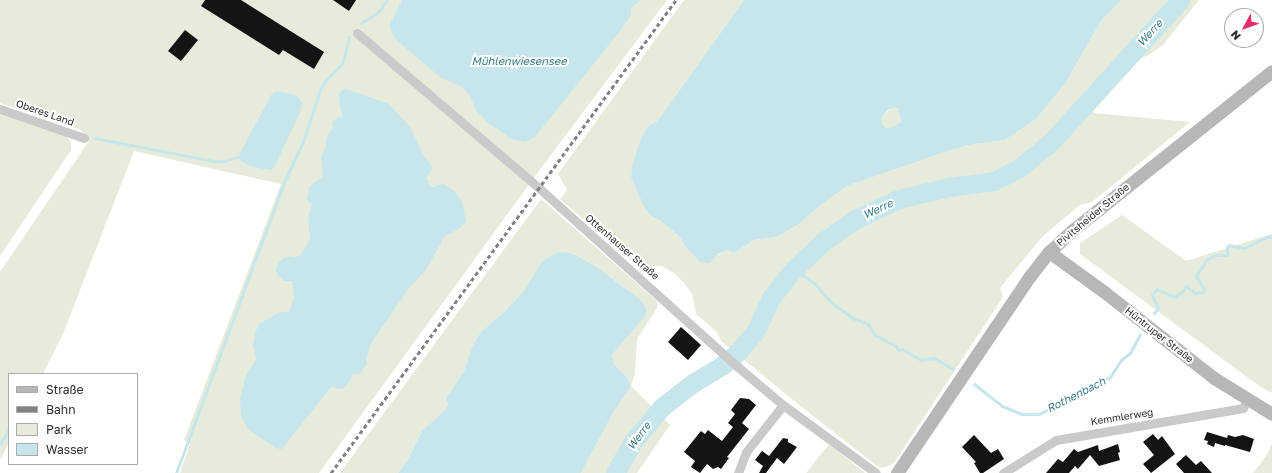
<!DOCTYPE html>
<meta charset="utf-8">
<style>
body{margin:0}
#map{position:relative;width:1272px;height:473px;overflow:hidden;background:#fff;font-family:"Golos Text",sans-serif}
div>[style]{position:absolute}
.green>*{inset:0;background:#e7ebdb}
.water>*{inset:0;background:#c6e6eb}
.stream>*{height:3px;margin:-1.5px;padding:0 1.5px;transform-origin:1.5px;border-radius:1.5px;background:#c6e6eb}
.river>*{height:19px;margin:-9.5px;padding:0 9.5px;transform-origin:9.5px;border-radius:9.5px;background:#c6e6eb}
.building>*{inset:0;background:#141414}
.street>*{height:9px;margin:-4.5px;padding:0 4.5px;transform-origin:4.5px;border-radius:4.5px;background:#cacaca}
.secondary>*{height:13px;margin:-6.5px;padding:0 6.5px;transform-origin:6.5px;border-radius:6.5px;background:#b7b7b7}
.rail>*{height:3px;margin-top:-1.5px;transform-origin:0;background:repeating-linear-gradient(90deg,#828282 0 4px,transparent 0 7px)}
span{translate:-50% -50%;white-space:nowrap;text-align:center;line-height:1.15;-webkit-text-stroke:4px #fff;paint-order:stroke}
.street-label{font-size:10px;color:#2d2d2d}
.water-label{font-size:11px;color:#397d89;font-style:italic}
.legend{position:absolute;left:8px;top:373px;width:130px;height:92px;box-sizing:border-box;background:#fff;border:1px solid #ababab;margin:0;padding:5px 7px;list-style:none;font-size:12px;color:#2d2d2d}
.legend li{display:flex;align-items:center;gap:8px;height:20px}
.legend b{width:20px;border:1px solid #ababab}
.north{position:absolute;left:1224px;top:8px;width:40px;height:40px;box-sizing:border-box;background:#fff;border:1px solid #ababab;border-radius:50%;rotate:229deg;font-size:11px;font-weight:700;line-height:16px;text-align:center;color:#2d2d2d}
.north::after{content:'';display:block;margin:auto;width:14px;height:18px;background:#e52e67;clip-path:polygon(50% 0,100% 100%,50% 72%,0 100%)}
</style>
<div id="map">
<div class="green">
<i style="clip-path:polygon(0 0,667px 0,533px 179px,319px 473px,180px 473px,190px 444px,184px 440px,281px 184px,134px 151px,63px 334px,43px 374px,9px 374px,9px 443px,0 460px,0 272px,89px 141px,81px 130px,0 103px)"></i>
<i style="clip-path:polygon(684px 0,744px 0,664px 112px,657px 121px,648px 126px,631px 176px,643px 205px,650px 215px,662px 222px,679px 236px,687px 249px,710px 263px,712px 258px,727px 250px,734px 253px,754px 240px,777px 237px,799px 224px,822px 204px,847px 186px,951px 150px,974px 144px,1005px 140px,1036px 119px,1065px 84px,1101px 21px,1121px 0,1199px 0,1163px 45px,1147px 56px,1134px 61px,1124px 70px,1093px 107px,1094px 113px,1190px 122px,1092px 202px,1080px 205px,1043px 236px,1000px 288px,1003px 297px,894px 463px,883px 468px,877px 466px,798px 404px,721px 341px,718px 333px,696px 314px,692px 294px,684px 283px,674px 273px,661px 266px,652px 266px,644px 270px,641px 269px,560px 199px,567px 190px,558px 174px)"></i>
<i style="clip-path:polygon(898px 108px,901px 122px,888px 130px,883px 125px,881px 118px,890px 109px)"></i>
<i style="clip-path:polygon(0 114px,66px 136px,71px 142px,71px 150px,0 256px)"></i>
<i style="clip-path:polygon(541px 199px,657px 301px,657px 308px,637px 339px,635px 374px,631px 386px,670px 425px,637px 473px,581px 473px,613px 413px,631px 386px,627px 377px,614px 364px,612px 355px,646px 315px,642px 301px,598px 268px,576px 255px,542px 261px,523px 292px,505px 311px,480px 333px,472px 347px,464px 371px,446px 398px,448px 403px,446px 409px,422px 431px,407px 461px,398px 473px,340px 473px)"></i>
<i style="clip-path:polygon(1122px 215px,1186px 261px,1272px 234px,1272px 393px,1262px 388px,1080px 254px,1080px 243px)"></i>
<i style="clip-path:polygon(1272px 443px,1272px 473px,1253px 473px,1267px 455px)"></i>
<i style="clip-path:polygon(829px 444px,865px 473px,806px 473px)"></i>
</div>
<div class="water">
<i style="clip-path:polygon(402px 0,641px 0,631px 8px,631px 15px,620px 31px,535px 137px,525px 142px,511px 139px,488px 123px,476px 110px,470px 96px,462px 87px,440px 77px,395px 39px,391px 31px,390px 24px)"></i>
<i style="clip-path:polygon(evenodd,744px 0,1121px 0,1101px 21px,1065px 84px,1036px 119px,1005px 140px,974px 144px,951px 150px,847px 186px,822px 204px,799px 224px,777px 237px,754px 240px,734px 253px,727px 250px,718px 254px,710px 263px,707px 263px,701px 262px,687px 249px,679px 236px,662px 222px,650px 215px,643px 205px,631px 177px,633px 163px,641px 138px,648px 126px,657px 121px,664px 112px,744px 0,898px 108px,901px 122px,888px 129px,883px 125px,881px 118px,889px 109px,898px 108px)"></i>
<i style="clip-path:polygon(346px 89px,389px 104px,410px 127px,423px 154px,433px 168px,426px 178px,429px 182px,428px 184px,430px 187px,435px 187px,443px 183px,454px 191px,462px 201px,466px 222px,459px 229px,445px 236px,425px 271px,409px 288px,372px 342px,366px 358px,367px 364px,361px 372px,358px 375px,353px 374px,347px 386px,342px 389px,331px 387px,282px 449px,275px 448px,248px 429px,241px 416px,240px 399px,246px 375px,256px 359px,253px 345px,255px 333px,259px 324px,280px 312px,289px 312px,294px 297px,292px 281px,285px 281px,280px 278px,277px 274px,276px 269px,279px 262px,284px 258px,290px 256px,294px 257px,300px 256px,310px 240px,308px 217px,312px 205px,307px 200px,309px 188px,313px 183px,323px 177px,321px 158px,325px 149px,327px 136px,333px 128px,332px 122px,337px 118px,343px 117px,340px 108px,339px 94px,342px 90px)"></i>
<i style="clip-path:polygon(277px 91px,296px 95px,302px 102px,301px 110px,274px 168px,271px 170px,253px 167px,242px 162px,238px 157px,271px 95px)"></i>
<i style="clip-path:polygon(566px 252px,576px 255px,598px 268px,642px 301px,646px 308px,646px 315px,612px 355px,614px 364px,627px 377px,631px 386px,613px 413px,581px 473px,398px 473px,407px 461px,422px 431px,446px 409px,448px 403px,446px 398px,464px 371px,472px 347px,480px 333px,505px 311px,523px 292px,542px 261px,556px 253px)"></i>
</div>
<div class="stream">
<i style="left:361px;top:23px;width:19px;rotate:-32deg"></i>
<i style="left:377px;top:13px;width:16px;rotate:-52deg"></i>
<i style="left:94px;top:138px;width:121px;rotate:10.9deg"></i>
<i style="left:213px;top:161px;width:11px"></i>
<i style="left:224px;top:161px;width:15px;rotate:-16deg"></i>
<i style="left:794px;top:269px;width:24px;rotate:35deg"></i>
<i style="left:814px;top:283px;width:27px;rotate:48deg"></i>
<i style="left:832px;top:303px;width:26px;rotate:36deg"></i>
<i style="left:853px;top:318px;width:16px;rotate:22deg"></i>
<i style="left:868px;top:324px;width:13px;rotate:58deg"></i>
<i style="left:875px;top:335px;width:24px;rotate:28deg"></i>
<i style="left:896px;top:346px;width:4px;rotate:63deg"></i>
<i style="left:898px;top:350px;width:4px;rotate:-14deg"></i>
<i style="left:902px;top:349px;width:22px;rotate:30deg"></i>
<i style="left:921px;top:360px;width:13px;rotate:-9deg"></i>
<i style="left:934px;top:358px;width:22px;rotate:30deg"></i>
<i style="left:1154px;top:313px;width:6px;rotate:-51deg"></i>
<i style="left:1158px;top:308px;width:14px;rotate:-115deg"></i>
<i style="left:1152px;top:295px;width:8px;rotate:-50deg"></i>
<i style="left:1157px;top:289px;width:20px;rotate:24deg"></i>
<i style="left:1175px;top:297px;width:10px;rotate:-37deg"></i>
<i style="left:1183px;top:291px;width:6px;rotate:-59deg"></i>
<i style="left:1186px;top:286px;width:11px;rotate:41deg"></i>
<i style="left:1194px;top:293px;width:8px;rotate:-7deg"></i>
<i style="left:1202px;top:292px;width:4px;rotate:-56deg"></i>
<i style="left:1204px;top:289px;width:15px;rotate:-122deg"></i>
<i style="left:1196px;top:276px;width:20px;rotate:-57deg"></i>
<i style="left:1207px;top:259px;width:11px;rotate:-22deg"></i>
<i style="left:1217px;top:255px;width:10px"></i>
<i style="left:1227px;top:255px;width:8px;rotate:-90deg"></i>
<i style="left:1227px;top:247px;width:3px;rotate:-45deg"></i>
<i style="left:1229px;top:245px;width:15px;rotate:11deg"></i>
<i style="left:1244px;top:248px;width:25px;rotate:-26deg"></i>
<i style="left:1267px;top:237px;width:5px"></i>
<i style="left:974px;top:384px;width:36px;rotate:38deg"></i>
<i style="left:1002px;top:406px;width:22px;rotate:22deg"></i>
<i style="left:1022px;top:414px;width:17px"></i>
<i style="left:1039px;top:414px;width:80px;rotate:-27.5deg"></i>
<i style="left:1110px;top:377px;width:20px;rotate:-57deg"></i>
<i style="left:1121px;top:360px;width:11px;rotate:-38deg"></i>
<i style="left:1130px;top:353px;width:21px;rotate:-62deg"></i>
<i style="left:0;top:444px;width:17px;rotate:-59deg"></i>
<i style="left:176px;top:473px;width:315px;rotate:-69.6deg"></i>
<i style="left:286px;top:178px;width:40px;rotate:-65deg"></i>
<i style="left:303px;top:142px;width:55px;rotate:-71.9deg"></i>
<i style="left:320px;top:90px;width:10px;rotate:-61deg"></i>
<i style="left:325px;top:81px;width:24px;rotate:-45deg"></i>
<i style="left:342px;top:64px;width:28px;rotate:-75deg"></i>
</div>
<div class="river">
<i style="left:615px;top:473px;width:39px;rotate:-60deg"></i>
<i style="left:635px;top:439px;width:42px;rotate:-49.8deg"></i>
<i style="left:662px;top:407px;width:39px;rotate:-38deg"></i>
<i style="left:693px;top:383px;width:35px;rotate:-31deg"></i>
<i style="left:723px;top:365px;width:20px;rotate:-41deg"></i>
<i style="left:738px;top:352px;width:26px;rotate:-50deg"></i>
<i style="left:755px;top:332px;width:38px;rotate:-65deg"></i>
<i style="left:771px;top:298px;width:37px;rotate:-52deg"></i>
<i style="left:794px;top:269px;width:41px;rotate:-43deg"></i>
<i style="left:824px;top:241px;width:39px;rotate:-35deg"></i>
<i style="left:856px;top:219px;width:47px;rotate:-24.9deg"></i>
<i style="left:899px;top:199px;width:51px;rotate:-13.5deg"></i>
<i style="left:949px;top:187px;width:45px;rotate:-7.6deg"></i>
<i style="left:994px;top:181px;width:28px;rotate:-27deg"></i>
<i style="left:1019px;top:168px;width:40px;rotate:-39deg"></i>
<i style="left:1050px;top:143px;width:193px;rotate:-47.7deg"></i>
</div>
<div class="building">
<i style="clip-path:polygon(205px 0,241px 0,324px 52px,314px 69px,283px 50px,279px 55px,201px 6px)"></i>
<i style="clip-path:polygon(333px 0,356px 0,349px 11px)"></i>
<i style="clip-path:polygon(185px 30px,198px 40px,181px 61px,168px 51px)"></i>
<i style="clip-path:polygon(681px 327px,701px 345px,688px 360px,668px 342px)"></i>
<i style="clip-path:polygon(740px 398px,749px 399px,756px 405px,742px 423px,749px 429px,727px 457px,729px 458px,721px 469px,718px 467px,713px 469px,707px 464px,700px 473px,691px 467px,695px 461px,684px 452px,701px 431px,705px 434px,708px 430px,722px 441px,733px 427px,728px 423px,735px 414px,731px 410px)"></i>
<i style="clip-path:polygon(1207px 432px,1227px 438px,1228px 435px,1235px 437px,1243px 435px,1254px 439px,1250px 452px,1225px 445px,1225px 446px,1215px 443px,1214px 447px,1207px 444px,1208px 441px,1204px 440px)"></i>
<i style="clip-path:polygon(1153px 434px,1158px 440px,1162px 436px,1175px 454px,1151px 473px,1143px 464px,1154px 455px,1143px 442px)"></i>
<i style="clip-path:polygon(974px 435px,991px 453px,998px 449px,1004px 459px,983px 473px,980px 473px,974px 463px,976px 462px,962px 447px)"></i>
<i style="clip-path:polygon(783px 438px,788px 439px,788px 442px,797px 447px,784px 464px,777px 458px,766px 473px,759px 473px,763px 466px,755px 460px,762px 451px,769px 456px)"></i>
<i style="clip-path:polygon(1118px 444px,1120px 452px,1118px 453px,1120px 460px,1099px 466px,1090px 455px,1078px 469px,1075px 466px,1069px 473px,1046px 473px,1058px 459px,1063px 462px,1074px 449px,1078px 452px,1098px 445px,1099px 451px)"></i>
<i style="clip-path:polygon(1186px 455px,1196px 465px,1201px 461px,1212px 473px,1184px 473px,1176px 464px)"></i>
</div>
<div class="street">
<i style="left:357px;top:33px;width:239px;rotate:40.4deg"></i>
<i style="left:539px;top:188px;width:268px;rotate:42deg"></i>
<i style="left:738px;top:367px;width:59px;rotate:40.2deg"></i>
<i style="left:783px;top:405px;width:115px;rotate:36.2deg"></i>
<i style="left:0;top:109px;width:89px;rotate:19deg"></i>
<i style="left:738px;top:473px;width:22px;rotate:-69deg"></i>
<i style="left:746px;top:452px;width:60px;rotate:-51.8deg"></i>
<i style="left:1003px;top:473px;width:62px;rotate:-31.9deg"></i>
<i style="left:1056px;top:440px;width:190px;rotate:-9.7deg"></i>
<i style="left:1243px;top:408px;width:10px;rotate:-66deg"></i>
</div>
<div class="secondary">
<i style="left:1049px;top:252px;width:67px;rotate:35.8deg"></i>
<i style="left:1103px;top:291px;width:141px;rotate:38.1deg"></i>
<i style="left:1214px;top:378px;width:68px;rotate:31.8deg"></i>
<i style="left:897px;top:473px;width:238px;rotate:-56deg"></i>
<i style="left:1030px;top:276px;width:31px;rotate:-52deg"></i>
<i style="left:1049px;top:252px;width:34px;rotate:-43deg"></i>
<i style="left:1074px;top:229px;width:253px;rotate:-38.6deg"></i>
</div>
<div class="rail">
<i style="left:331px;top:473px;width:585px;rotate:-53.89deg"></i>
</div>
<div class="street-label">
<span style="left:45px;top:113px;rotate:19deg">Oberes Land</span>
<span style="left:1093px;top:215px;rotate:-40deg">Pivitsheider Straße</span>
<span style="left:622px;top:247px;rotate:41deg">Ottenhauser Straße</span>
<span style="left:1159px;top:335px;rotate:38deg">Hüntruper Straße</span>
<span style="left:1122px;top:417px;rotate:-9deg">Kemmlerweg</span>
</div>
<div class="water-label">
<span style="left:1150px;top:33px;rotate:-48deg">Werre</span>
<span style="left:519px;top:61px">Mühlenwiesensee</span>
<span style="left:878px;top:209px;rotate:-25deg">Werre</span>
<span style="left:1076px;top:395px;rotate:-27deg">Rothenbach</span>
<span style="left:639px;top:436px;rotate:-54deg">Werre</span>
</div>
<ul class="legend">
<li><b style="height:5px;background:#b7b7b7"></b>Straße</li>
<li><b style="height:5px;background:#828282"></b>Bahn</li>
<li><b style="height:11px;background:#e7ebdb"></b>Park</li>
<li><b style="height:11px;background:#c6e6eb"></b>Wasser</li>
</ul>
<div class="north">N</div>
</div>
